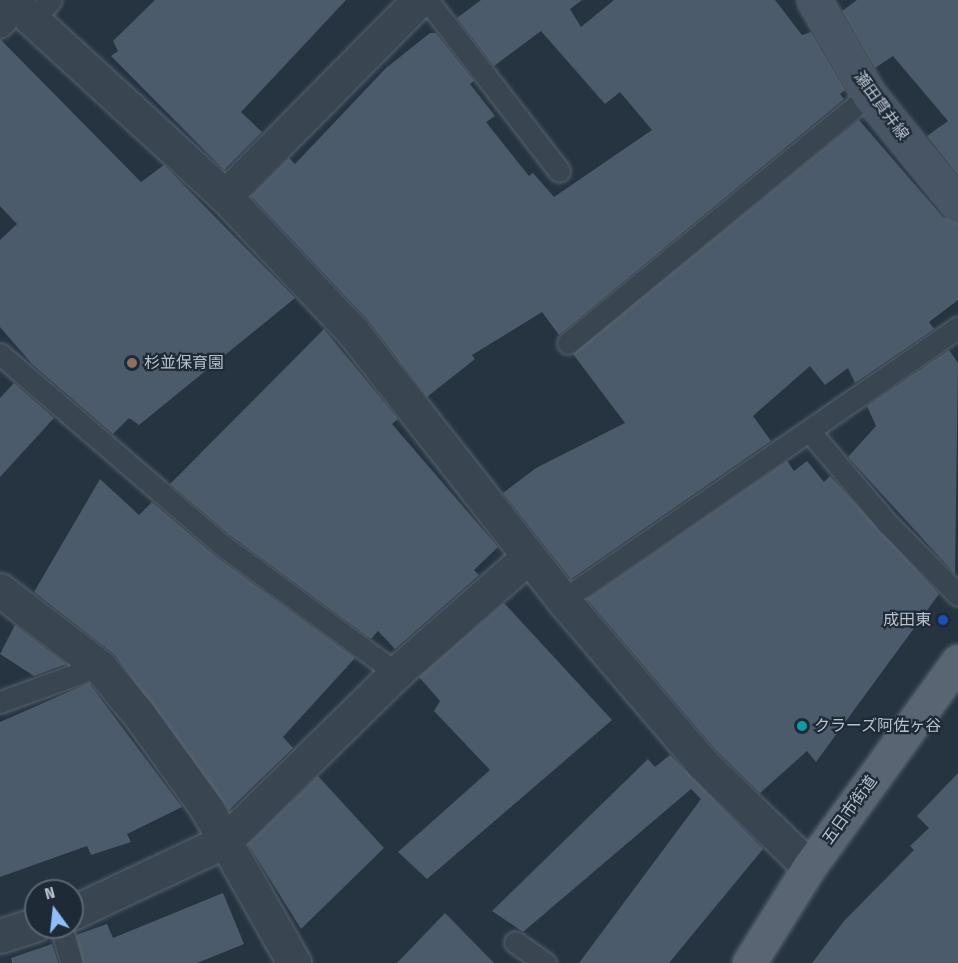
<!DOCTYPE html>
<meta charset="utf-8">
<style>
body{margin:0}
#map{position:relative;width:958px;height:963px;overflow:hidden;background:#263442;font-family:"Fira Sans Condensed","Noto Sans JP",sans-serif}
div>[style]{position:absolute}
.building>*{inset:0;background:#4c5b6b}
.roads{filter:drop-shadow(0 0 2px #59636f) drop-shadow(0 0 2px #59636f)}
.lane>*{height:21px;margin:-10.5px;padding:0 10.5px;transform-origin:10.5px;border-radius:10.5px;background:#3a4552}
.street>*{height:33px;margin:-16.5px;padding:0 16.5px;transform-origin:16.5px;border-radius:16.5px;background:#3a4552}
.secondary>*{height:33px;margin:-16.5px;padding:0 16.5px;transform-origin:16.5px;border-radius:16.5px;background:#485565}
.primary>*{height:33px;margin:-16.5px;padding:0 16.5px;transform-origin:16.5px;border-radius:16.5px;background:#596572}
.dots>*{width:16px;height:16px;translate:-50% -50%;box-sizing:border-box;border:3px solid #1f2a37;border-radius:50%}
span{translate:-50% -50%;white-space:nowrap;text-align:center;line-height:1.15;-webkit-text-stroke:4.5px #1f2a37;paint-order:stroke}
.street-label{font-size:16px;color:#b8c0cc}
.poi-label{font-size:16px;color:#b8c0cc}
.left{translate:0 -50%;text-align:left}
.right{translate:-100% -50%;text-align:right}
.north{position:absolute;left:24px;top:879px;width:60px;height:60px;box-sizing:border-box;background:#1f2a37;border:2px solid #5c6673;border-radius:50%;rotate:345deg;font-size:16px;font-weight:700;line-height:24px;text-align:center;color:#b8c0cc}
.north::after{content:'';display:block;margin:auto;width:21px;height:27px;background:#8fbef9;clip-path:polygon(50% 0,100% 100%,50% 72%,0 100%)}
</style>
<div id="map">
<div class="building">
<i style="clip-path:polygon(155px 0,346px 0,241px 112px,262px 132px,224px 170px,111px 56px,118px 51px,113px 41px)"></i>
<i style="clip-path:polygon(481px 0,582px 0,570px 9px,581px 27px,614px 0,775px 0,802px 35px,811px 32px,845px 90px,840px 94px,844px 99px,559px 335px,542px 312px,472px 355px,475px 359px,427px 397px,367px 319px,251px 196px,289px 158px,295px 164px,386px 68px,430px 33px,436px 33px,474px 81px,470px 84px,495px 116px,486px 122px,529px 176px,533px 173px,554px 197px,652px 130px,620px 92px,605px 104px,541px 31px,494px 66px,457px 18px)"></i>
<i style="clip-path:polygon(857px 0,958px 0,958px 175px,927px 136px,948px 121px,893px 56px,875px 68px,842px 11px)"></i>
<i style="clip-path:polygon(0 39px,141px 182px,164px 165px,295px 298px,139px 425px,129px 418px,113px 434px,32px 364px,0 327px,0 240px,17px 224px,0 206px)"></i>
<i style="clip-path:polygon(859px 120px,943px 217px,958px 223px,958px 300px,929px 322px,934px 329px,855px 383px,848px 368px,825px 385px,810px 366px,753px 416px,771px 441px,571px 579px,503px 493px,536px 468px,625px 423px,573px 354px)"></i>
<i style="clip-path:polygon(324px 329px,398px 419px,392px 424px,498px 547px,474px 570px,479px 575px,395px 649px,378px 631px,371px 639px,230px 535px,170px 484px)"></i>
<i style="clip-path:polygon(949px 350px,958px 363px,955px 574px,848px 457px,876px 426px,867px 406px)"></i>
<i style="clip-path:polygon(14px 383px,54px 418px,0 477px,0 398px)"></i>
<i style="clip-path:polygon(787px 461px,794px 471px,807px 461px,824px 482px,830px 476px,939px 594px,816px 762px,807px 751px,760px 793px,716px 750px,587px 599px)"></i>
<i style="clip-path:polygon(100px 479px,139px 515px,152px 502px,214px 555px,355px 658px,283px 737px,293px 748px,229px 810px,114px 654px,34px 592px)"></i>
<i style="clip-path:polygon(504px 603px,612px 720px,427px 879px,398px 852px,490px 770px,434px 711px,440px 701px,419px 677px)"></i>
<i style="clip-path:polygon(15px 625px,66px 664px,34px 676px,0 654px)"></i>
<i style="clip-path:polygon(89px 683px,182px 807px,127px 834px,131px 842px,91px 855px,87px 846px,0 877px,0 722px)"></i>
<i style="clip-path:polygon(670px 755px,763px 849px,669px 963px,579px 963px,701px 799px,691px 789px,523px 932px,492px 911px,648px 759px,655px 767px)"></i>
<i style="clip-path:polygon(958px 773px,958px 963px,812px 963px,844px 921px,914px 850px,910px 846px,929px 828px,917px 816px)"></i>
<i style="clip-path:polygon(318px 776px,384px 848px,301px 929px,248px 844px)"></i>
<i style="clip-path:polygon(223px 893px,244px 944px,197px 963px,83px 963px,76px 935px,107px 924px,113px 938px)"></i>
<i style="clip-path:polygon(445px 913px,494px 963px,397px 963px)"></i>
<i style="clip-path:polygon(52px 944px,58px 963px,12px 963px,11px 958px)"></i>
</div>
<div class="roads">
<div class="lane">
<i style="left:427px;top:0;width:216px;rotate:52.3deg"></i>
<i style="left:33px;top:19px;width:26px;rotate:-47deg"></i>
<i style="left:0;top:27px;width:28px;rotate:-44deg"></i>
<i style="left:568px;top:343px;width:390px;rotate:-39.5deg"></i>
<i style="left:0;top:354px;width:293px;rotate:40.7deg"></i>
<i style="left:222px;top:545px;width:216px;rotate:36.3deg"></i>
<i style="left:811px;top:433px;width:119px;rotate:49.8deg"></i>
<i style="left:888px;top:524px;width:100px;rotate:45.4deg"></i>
<i style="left:563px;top:600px;width:480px;rotate:-34.6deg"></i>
<i style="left:0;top:702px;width:105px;rotate:-20deg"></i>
<i style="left:61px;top:927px;width:37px;rotate:74deg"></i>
<i style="left:515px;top:942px;width:37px;rotate:35deg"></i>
</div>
<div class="street">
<i style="left:11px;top:0;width:290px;rotate:42.5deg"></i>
<i style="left:225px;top:196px;width:187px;rotate:46.7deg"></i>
<i style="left:353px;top:332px;width:340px;rotate:51.9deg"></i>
<i style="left:563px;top:600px;width:214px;rotate:49.5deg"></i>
<i style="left:702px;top:763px;width:149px;rotate:44.2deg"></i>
<i style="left:225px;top:196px;width:276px;rotate:-45.3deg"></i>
<i style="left:0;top:590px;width:125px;rotate:37.5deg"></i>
<i style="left:99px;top:666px;width:65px;rotate:50.6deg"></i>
<i style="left:140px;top:716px;width:115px;rotate:54.2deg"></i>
<i style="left:207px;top:809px;width:177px;rotate:60.5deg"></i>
<i style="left:72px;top:913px;width:169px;rotate:-25.2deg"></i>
<i style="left:225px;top:841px;width:240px;rotate:-44.5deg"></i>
<i style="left:396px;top:673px;width:174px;rotate:-41.3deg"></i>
<i style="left:0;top:936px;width:38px;rotate:-18deg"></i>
</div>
<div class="secondary">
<i style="left:814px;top:0;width:110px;rotate:59.9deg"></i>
<i style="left:869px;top:95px;width:141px;rotate:51deg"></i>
</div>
<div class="primary">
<i style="left:749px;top:963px;width:113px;rotate:-58deg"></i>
<i style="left:809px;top:867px;width:254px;rotate:-54.1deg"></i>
</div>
</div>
<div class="dots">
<i style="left:132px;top:363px;background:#8d6e63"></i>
<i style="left:943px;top:620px;background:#1a4fb4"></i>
<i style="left:802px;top:726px;background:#0f9aa8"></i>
</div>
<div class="street-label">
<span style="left:881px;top:106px;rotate:54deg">瀬田貫井線</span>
<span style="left:850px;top:810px;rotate:-54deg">五日市街道</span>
</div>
<div class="poi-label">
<span class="left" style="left:144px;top:363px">杉並保育園</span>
<span class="right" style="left:931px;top:620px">成田東</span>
<span class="left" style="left:814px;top:726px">クラーズ阿佐ヶ谷</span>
</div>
<div class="north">N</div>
</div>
